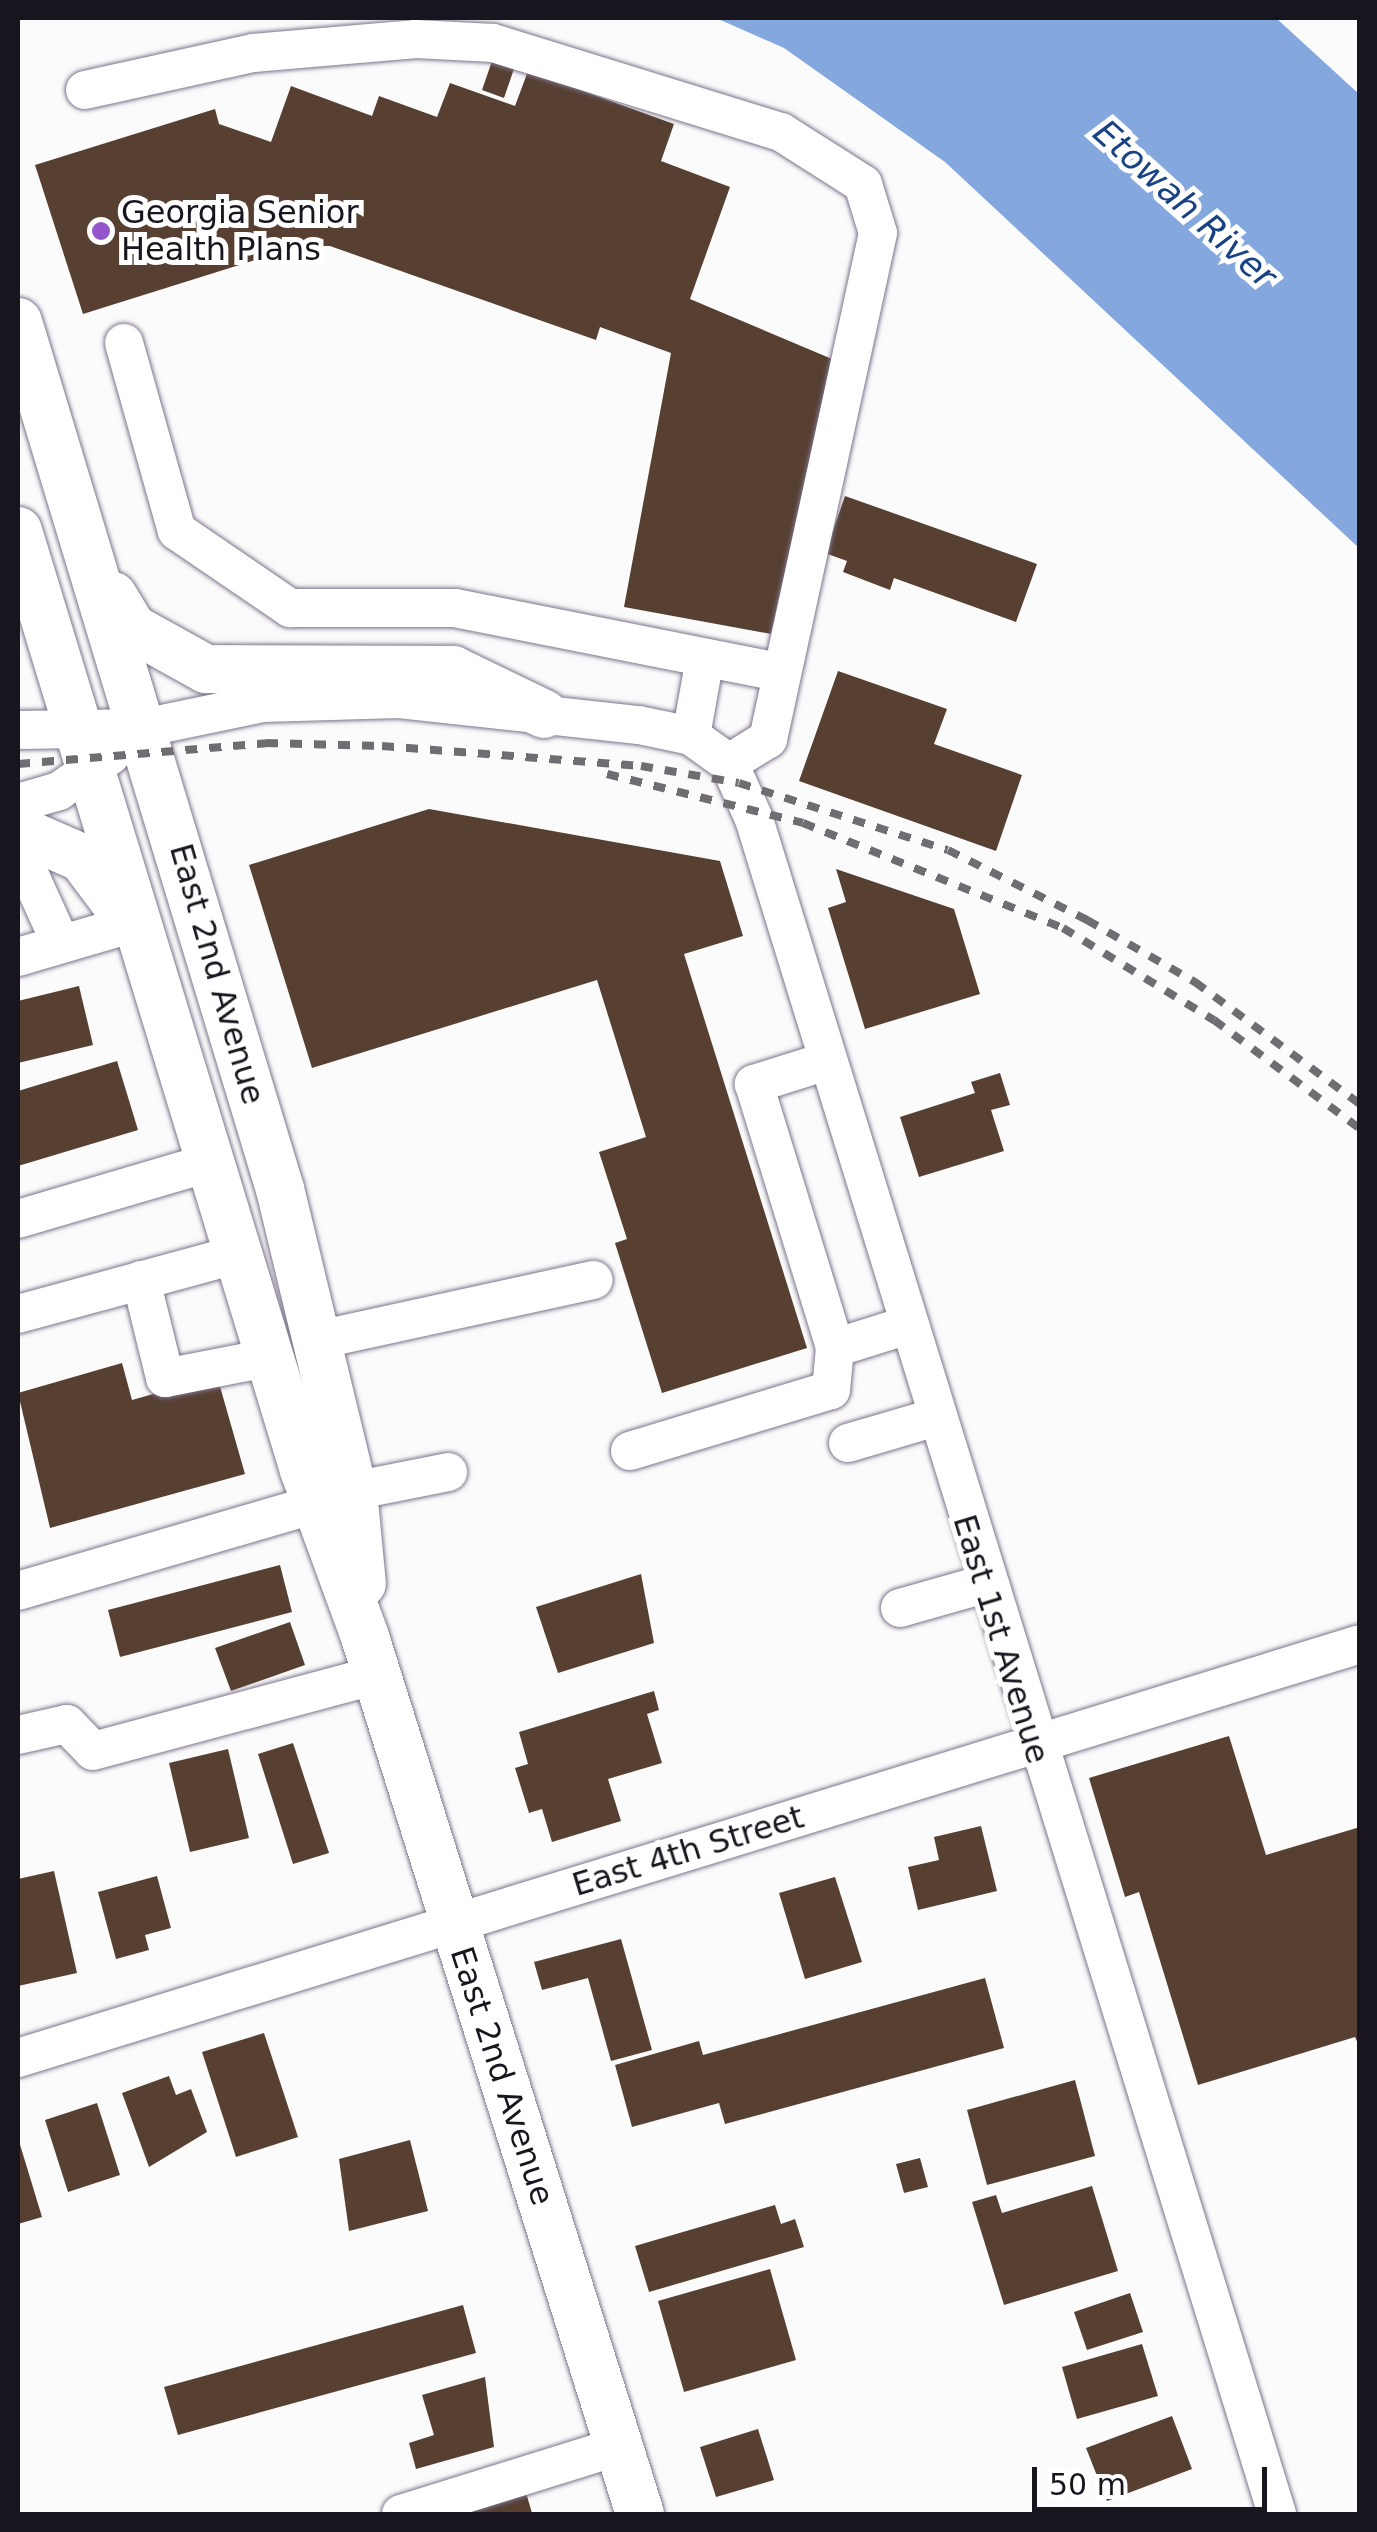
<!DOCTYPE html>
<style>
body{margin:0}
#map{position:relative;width:1377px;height:2532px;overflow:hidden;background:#fbfbfb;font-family:"DejaVu Sans",sans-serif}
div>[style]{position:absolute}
.water>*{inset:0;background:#84a8de}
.building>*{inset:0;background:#574032}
.roads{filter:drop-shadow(0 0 2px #7e738c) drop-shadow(0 0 2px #7e738c)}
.minor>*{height:38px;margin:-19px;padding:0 19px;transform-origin:19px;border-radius:19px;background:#fff}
.major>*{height:48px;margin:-24px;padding:0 24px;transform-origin:24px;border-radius:24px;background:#fff}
.rail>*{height:8px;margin-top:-4px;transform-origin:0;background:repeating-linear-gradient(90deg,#6f6d72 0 12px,transparent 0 24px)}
.dots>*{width:28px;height:28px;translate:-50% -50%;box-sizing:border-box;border:5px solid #fff;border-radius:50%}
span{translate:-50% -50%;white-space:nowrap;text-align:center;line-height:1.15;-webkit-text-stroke:10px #fff;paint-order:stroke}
.poi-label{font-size:32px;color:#19151e}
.left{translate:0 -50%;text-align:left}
.street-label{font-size:32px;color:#19151e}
.water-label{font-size:35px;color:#174283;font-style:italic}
.frame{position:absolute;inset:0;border:20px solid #19151e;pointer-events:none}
.scale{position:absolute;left:1032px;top:2467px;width:235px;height:45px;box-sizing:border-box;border:5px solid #19151e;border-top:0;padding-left:12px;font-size:30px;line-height:35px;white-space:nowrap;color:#19151e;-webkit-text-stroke:8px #fff;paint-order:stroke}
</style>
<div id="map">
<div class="water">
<i style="clip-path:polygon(716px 18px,1276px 18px,1359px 94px,1359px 548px,945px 162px,784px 48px)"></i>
</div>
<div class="building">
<i style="clip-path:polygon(493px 58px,515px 66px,504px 98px,482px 90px)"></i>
<i style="clip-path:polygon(528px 71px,674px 124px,661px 161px,730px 187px,690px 299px,832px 359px,771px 634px,624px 607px,671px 353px,600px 327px,596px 340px,330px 246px,300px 246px,83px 314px,35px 165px,215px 109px,219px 124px,271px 142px,291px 86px,372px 116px,379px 96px,437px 117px,450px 83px,515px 106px)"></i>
<i style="clip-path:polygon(845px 496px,1037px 564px,1016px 622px,894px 578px,890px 590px,843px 572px,847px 561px,825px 553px)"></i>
<i style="clip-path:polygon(838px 671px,947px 709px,934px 744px,1022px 775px,996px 851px,799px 781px)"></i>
<i style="clip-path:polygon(429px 809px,720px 861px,743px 936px,684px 954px,807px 1348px,662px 1393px,615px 1243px,627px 1239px,599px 1152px,646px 1137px,597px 980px,312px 1068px,249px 865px)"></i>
<i style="clip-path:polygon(836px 869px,954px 909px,980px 994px,865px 1029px,828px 908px,846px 902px)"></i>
<i style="clip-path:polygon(79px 986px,93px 1045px,18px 1063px,18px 1001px)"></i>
<i style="clip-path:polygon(117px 1061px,138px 1130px,18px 1166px,18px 1091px)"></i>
<i style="clip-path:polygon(1000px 1073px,1010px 1105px,991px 1110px,1004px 1151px,919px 1177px,900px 1117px,975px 1093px,971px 1082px)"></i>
<i style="clip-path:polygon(122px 1363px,132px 1400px,217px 1376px,245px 1474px,50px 1528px,18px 1393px)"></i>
<i style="clip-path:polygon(280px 1565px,292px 1612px,120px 1657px,108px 1610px)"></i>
<i style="clip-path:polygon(641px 1574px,654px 1643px,558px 1673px,536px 1607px)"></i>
<i style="clip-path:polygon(290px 1622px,305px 1665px,231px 1691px,215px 1648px)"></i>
<i style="clip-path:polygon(654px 1691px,659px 1710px,647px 1714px,662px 1763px,608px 1779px,621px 1821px,552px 1842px,542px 1809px,529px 1813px,515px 1768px,528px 1764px,519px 1732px)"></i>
<i style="clip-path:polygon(1229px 1736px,1266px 1855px,1360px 1827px,1360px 2048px,1355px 2037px,1198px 2085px,1139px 1892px,1125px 1897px,1089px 1778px)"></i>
<i style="clip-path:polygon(293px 1743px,329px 1853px,293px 1864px,258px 1754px)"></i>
<i style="clip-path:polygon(228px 1749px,249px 1838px,190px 1852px,169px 1763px)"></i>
<i style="clip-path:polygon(981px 1826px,997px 1891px,918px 1910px,908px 1867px,939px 1860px,934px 1837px)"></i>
<i style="clip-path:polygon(54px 1871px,77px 1973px,18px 1986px,18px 1879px)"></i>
<i style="clip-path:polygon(157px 1876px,171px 1928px,145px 1935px,149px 1950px,116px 1959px,98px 1892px)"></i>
<i style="clip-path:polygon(835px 1877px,862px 1962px,805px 1979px,779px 1893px)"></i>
<i style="clip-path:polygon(621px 1939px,652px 2050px,611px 2061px,588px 1978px,542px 1990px,534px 1962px)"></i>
<i style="clip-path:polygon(985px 1978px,1004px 2048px,725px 2124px,719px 2103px,632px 2127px,615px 2065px,699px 2041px,703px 2055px)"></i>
<i style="clip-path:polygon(264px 2033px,298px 2137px,236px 2157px,202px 2052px)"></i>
<i style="clip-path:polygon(169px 2076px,176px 2095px,191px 2089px,207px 2132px,149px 2167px,122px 2093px)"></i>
<i style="clip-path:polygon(1075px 2080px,1095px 2156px,987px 2185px,967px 2110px)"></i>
<i style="clip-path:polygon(97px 2103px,120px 2175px,68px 2192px,45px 2120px)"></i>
<i style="clip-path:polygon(18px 2138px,42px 2217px,18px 2224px)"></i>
<i style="clip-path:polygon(410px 2140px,428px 2211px,349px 2231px,339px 2159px)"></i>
<i style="clip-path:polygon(920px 2158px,928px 2187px,904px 2193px,896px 2164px)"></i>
<i style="clip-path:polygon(1092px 2186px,1118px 2271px,1004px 2305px,972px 2202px,996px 2195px,1002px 2213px)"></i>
<i style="clip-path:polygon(775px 2205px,781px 2224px,795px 2219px,804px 2247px,649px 2292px,635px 2246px)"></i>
<i style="clip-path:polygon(770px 2269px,796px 2360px,684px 2392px,658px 2301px)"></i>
<i style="clip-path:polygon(1130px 2293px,1143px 2332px,1087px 2350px,1074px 2312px)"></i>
<i style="clip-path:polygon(463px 2305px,476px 2353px,178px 2435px,164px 2387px)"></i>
<i style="clip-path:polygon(1142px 2344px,1158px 2396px,1077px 2419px,1062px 2367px)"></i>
<i style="clip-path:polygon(485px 2377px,494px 2447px,416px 2469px,409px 2443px,434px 2435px,422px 2395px)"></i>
<i style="clip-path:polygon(1172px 2416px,1192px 2469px,1107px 2501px,1086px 2448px)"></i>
<i style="clip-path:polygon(758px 2429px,774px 2480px,716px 2497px,700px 2447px)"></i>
<i style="clip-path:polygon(524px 2486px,532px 2513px,549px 2514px,426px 2514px)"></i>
</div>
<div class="roads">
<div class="minor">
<i style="left:85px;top:90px;width:172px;rotate:-12.4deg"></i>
<i style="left:253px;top:53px;width:164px;rotate:-4.9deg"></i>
<i style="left:416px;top:39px;width:77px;rotate:3deg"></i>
<i style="left:493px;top:43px;width:301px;rotate:17.2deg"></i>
<i style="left:781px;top:132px;width:97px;rotate:32.4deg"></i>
<i style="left:863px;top:184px;width:51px;rotate:73deg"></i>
<i style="left:878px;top:233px;width:518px;rotate:102.26deg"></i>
<i style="left:768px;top:739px;width:46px;rotate:148.4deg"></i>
<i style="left:124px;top:343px;width:195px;rotate:74.3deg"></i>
<i style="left:177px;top:531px;width:137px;rotate:34.3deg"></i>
<i style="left:290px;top:608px;width:165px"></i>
<i style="left:455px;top:608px;width:333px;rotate:11.2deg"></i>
<i style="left:18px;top:730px;width:125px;rotate:-0.9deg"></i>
<i style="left:143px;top:728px;width:123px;rotate:-11.8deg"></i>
<i style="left:263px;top:703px;width:136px;rotate:-1.7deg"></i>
<i style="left:399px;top:699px;width:241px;rotate:6.2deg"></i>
<i style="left:639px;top:725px;width:53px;rotate:11.9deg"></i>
<i style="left:691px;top:736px;width:47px;rotate:35.4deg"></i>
<i style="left:729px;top:763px;width:61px;rotate:65.9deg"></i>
<i style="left:754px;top:819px;width:1774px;rotate:72.85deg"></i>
<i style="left:691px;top:736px;width:79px;rotate:-79.8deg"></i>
<i style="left:18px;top:803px;width:43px;rotate:-16.3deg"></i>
<i style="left:59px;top:791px;width:63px;rotate:-34.7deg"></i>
<i style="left:18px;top:875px;width:15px;rotate:20deg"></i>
<i style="left:32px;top:880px;width:70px;rotate:65.6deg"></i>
<i style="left:18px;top:957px;width:118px;rotate:-16.3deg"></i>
<i style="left:827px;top:1061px;width:77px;rotate:162.5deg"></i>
<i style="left:754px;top:1084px;width:276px;rotate:72.9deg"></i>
<i style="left:18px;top:1219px;width:205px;rotate:-16.4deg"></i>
<i style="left:141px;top:1280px;width:101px;rotate:76.2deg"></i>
<i style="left:165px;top:1378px;width:109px;rotate:-11.1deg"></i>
<i style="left:18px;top:1314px;width:233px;rotate:-15.2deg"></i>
<i style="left:318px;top:1340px;width:282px;rotate:-12.3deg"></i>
<i style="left:848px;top:1443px;width:89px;rotate:-16.4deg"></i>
<i style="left:630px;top:1451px;width:210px;rotate:-16.9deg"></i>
<i style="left:831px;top:1390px;width:42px;rotate:-84.6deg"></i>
<i style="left:835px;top:1348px;width:73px;rotate:-17.4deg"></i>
<i style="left:353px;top:1491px;width:97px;rotate:-11.3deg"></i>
<i style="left:18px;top:1591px;width:310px;rotate:-16.3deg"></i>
<i style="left:900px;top:1608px;width:87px;rotate:-15.9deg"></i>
<i style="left:18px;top:1735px;width:50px;rotate:-12.7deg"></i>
<i style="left:67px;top:1724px;width:37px;rotate:46deg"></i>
<i style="left:93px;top:1751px;width:294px;rotate:-15deg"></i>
<i style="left:18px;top:2058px;width:1404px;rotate:-17.14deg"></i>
<i style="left:401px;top:2514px;width:228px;rotate:-17.3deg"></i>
</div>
<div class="major">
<i style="left:18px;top:322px;width:906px;rotate:73.19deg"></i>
<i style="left:280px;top:1189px;width:311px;rotate:76.4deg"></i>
<i style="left:353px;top:1491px;width:93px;rotate:84.5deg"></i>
<i style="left:18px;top:531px;width:982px;rotate:73.06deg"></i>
<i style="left:304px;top:1470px;width:178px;rotate:69.9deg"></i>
<i style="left:365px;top:1637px;width:919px;rotate:72.59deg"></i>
<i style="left:113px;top:596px;width:37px;rotate:59deg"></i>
<i style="left:132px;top:628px;width:85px;rotate:29deg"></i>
<i style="left:206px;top:669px;width:247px;rotate:0.2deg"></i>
<i style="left:453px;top:670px;width:101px;rotate:25.8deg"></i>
<i style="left:18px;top:830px;width:70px;rotate:23.6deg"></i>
<i style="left:82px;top:858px;width:75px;rotate:53.1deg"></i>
</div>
</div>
<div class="rail">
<i style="left:18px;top:764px;width:249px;rotate:-4.8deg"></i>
<i style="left:266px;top:743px;width:116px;rotate:1.5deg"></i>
<i style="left:382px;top:746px;width:260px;rotate:4.4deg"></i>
<i style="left:641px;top:766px;width:99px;rotate:9.8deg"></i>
<i style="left:739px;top:783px;width:219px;rotate:17.8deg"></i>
<i style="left:948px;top:850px;width:156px;rotate:26.7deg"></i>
<i style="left:1087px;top:920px;width:125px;rotate:29.9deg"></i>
<i style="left:1195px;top:982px;width:205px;rotate:36.5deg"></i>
<i style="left:607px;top:774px;width:202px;rotate:14deg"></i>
<i style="left:803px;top:823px;width:280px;rotate:22deg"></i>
<i style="left:1063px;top:928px;width:177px;rotate:31.4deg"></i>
<i style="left:1214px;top:1020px;width:182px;rotate:36.7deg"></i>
</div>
<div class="dots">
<i style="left:101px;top:231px;background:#9556cc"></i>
</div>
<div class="poi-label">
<span class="left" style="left:121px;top:231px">Georgia Senior<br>Health Plans</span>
</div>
<div class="street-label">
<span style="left:217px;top:974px;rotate:74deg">East 2nd Avenue</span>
<span style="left:1001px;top:1639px;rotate:73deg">East 1st Avenue</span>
<span style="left:688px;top:1851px;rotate:-17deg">East 4th Street</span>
<span style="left:502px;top:2076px;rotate:72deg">East 2nd Avenue</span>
</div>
<div class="water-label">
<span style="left:1185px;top:204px;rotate:42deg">Etowah River</span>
</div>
<div class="frame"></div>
<div class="scale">50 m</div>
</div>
